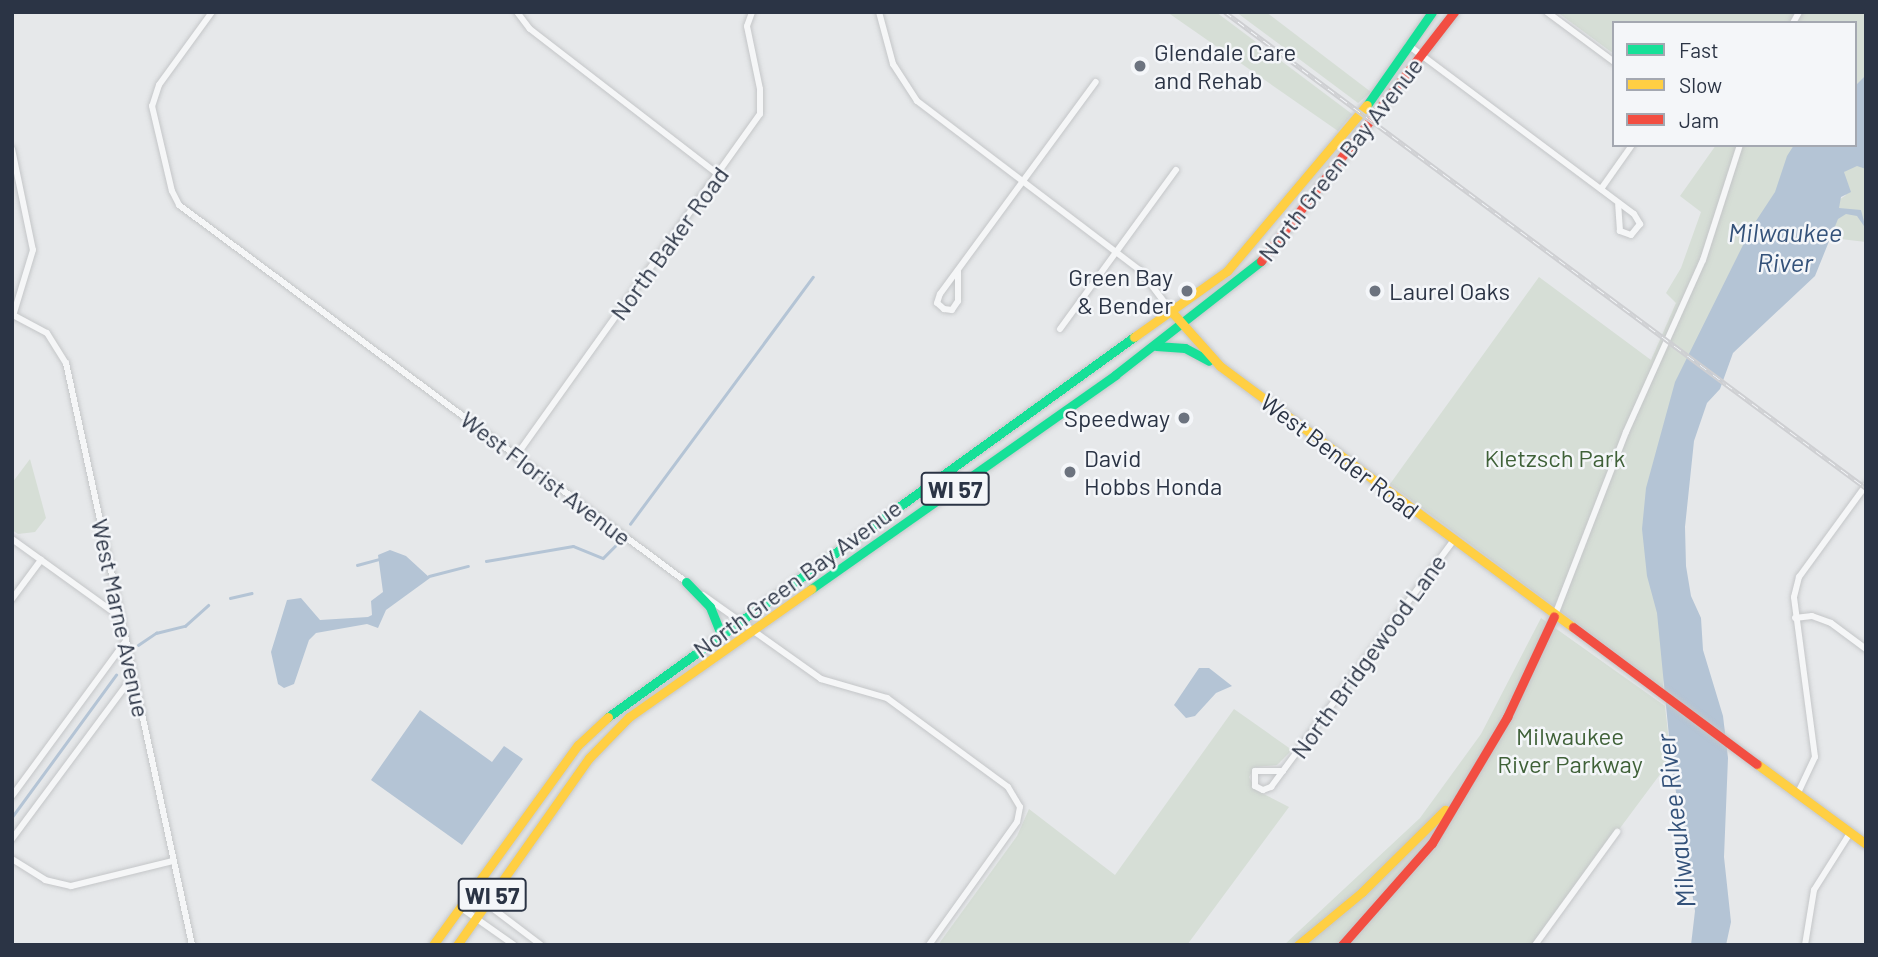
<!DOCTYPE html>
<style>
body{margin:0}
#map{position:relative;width:1878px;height:957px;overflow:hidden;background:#e6e8ea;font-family:Barlow,sans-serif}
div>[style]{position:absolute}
.green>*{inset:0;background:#d6ded6}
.water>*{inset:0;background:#b4c4d5}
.stream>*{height:2.5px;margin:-1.25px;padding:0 1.25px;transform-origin:1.25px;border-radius:1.25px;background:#b4c4d5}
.roads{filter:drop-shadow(0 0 2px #c4c6c8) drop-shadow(0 0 2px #c4c6c8)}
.street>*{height:6px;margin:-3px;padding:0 3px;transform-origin:3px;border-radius:3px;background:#f5f6f7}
.fast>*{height:9px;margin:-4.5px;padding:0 4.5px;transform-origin:4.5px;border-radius:4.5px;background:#16e098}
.slow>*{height:9px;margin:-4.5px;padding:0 4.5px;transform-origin:4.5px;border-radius:4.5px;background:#ffcf43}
.jam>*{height:9px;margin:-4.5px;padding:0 4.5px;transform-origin:4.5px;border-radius:4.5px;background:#f24e42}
.rail>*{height:5px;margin-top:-2.5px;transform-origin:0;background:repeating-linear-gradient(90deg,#f4f6f9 0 8px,#cecfd2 0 16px);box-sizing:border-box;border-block:2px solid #cecfd2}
.dots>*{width:19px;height:19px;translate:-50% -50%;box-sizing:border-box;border:4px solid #f4f6f9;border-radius:50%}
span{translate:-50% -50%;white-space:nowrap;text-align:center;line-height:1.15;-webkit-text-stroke:5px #f4f6f9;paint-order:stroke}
.shield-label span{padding:2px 5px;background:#f4f6f9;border:2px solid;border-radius:5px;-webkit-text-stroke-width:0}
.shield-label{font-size:23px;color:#2b3445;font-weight:700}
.poi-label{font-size:24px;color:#2b3445}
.left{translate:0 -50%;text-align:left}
.right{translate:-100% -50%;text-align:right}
.street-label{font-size:24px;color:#2b3445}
.park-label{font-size:24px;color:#3f6138}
.water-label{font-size:26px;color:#34527a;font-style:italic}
.frame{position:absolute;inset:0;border:14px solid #2b3445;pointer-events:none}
.legend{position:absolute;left:1612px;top:21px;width:245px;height:126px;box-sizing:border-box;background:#f4f6f9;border:2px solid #a4a8b1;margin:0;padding:9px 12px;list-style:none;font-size:21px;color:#2b3445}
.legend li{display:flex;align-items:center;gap:14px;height:35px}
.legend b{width:35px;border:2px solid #a4a8b1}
</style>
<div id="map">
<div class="green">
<i style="clip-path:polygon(1167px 12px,1216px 12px,1352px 114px,1338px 131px)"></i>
<i style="clip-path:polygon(1236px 12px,1266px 12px,1371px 92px,1358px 103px)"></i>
<i style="clip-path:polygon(1557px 12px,1866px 12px,1866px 113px,1855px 123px,1855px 23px,1614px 23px,1614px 54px)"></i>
<i style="clip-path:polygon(1716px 145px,1833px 145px,1690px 398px,1663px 688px,1390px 484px,1539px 277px,1651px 360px,1676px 303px,1666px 293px,1681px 268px,1701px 212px,1680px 196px)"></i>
<i style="clip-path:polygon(1866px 153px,1866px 242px,1832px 238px,1839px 200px,1846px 195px,1844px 172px)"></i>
<i style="clip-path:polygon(30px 459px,46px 518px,35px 532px,18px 534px,12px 530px,12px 483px)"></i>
<i style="clip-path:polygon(1541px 618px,1665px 706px,1672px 767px,1664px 769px,1533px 945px,1284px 945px,1420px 818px,1481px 734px)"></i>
<i style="clip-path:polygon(1234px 709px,1292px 750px,1277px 765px,1255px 767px,1249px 777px,1256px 790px,1289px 807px,1187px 945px,938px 945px,1017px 836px,1029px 809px,1115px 875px)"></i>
</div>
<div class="water">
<i style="clip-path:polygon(1866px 75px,1866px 169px,1857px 166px,1844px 172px,1851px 192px,1841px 197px,1839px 208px,1861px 210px,1866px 229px,1857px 216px,1846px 214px,1838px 219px,1815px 276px,1733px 353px,1720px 389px,1707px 403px,1694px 441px,1685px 527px,1686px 566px,1691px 596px,1701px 618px,1703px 650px,1723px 716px,1728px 758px,1724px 857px,1731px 922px,1726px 945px,1691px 945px,1695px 911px,1672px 767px,1657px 613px,1647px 576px,1642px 529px,1646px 488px,1675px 382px,1752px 227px,1775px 192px,1787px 156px,1794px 145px,1855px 145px,1855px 86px)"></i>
<i style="clip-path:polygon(390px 550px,406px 556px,430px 578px,386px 610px,378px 628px,367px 624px,316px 633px,309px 640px,294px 684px,284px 688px,278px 684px,271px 652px,287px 600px,301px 598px,320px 620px,368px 617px,372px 615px,371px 601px,383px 592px,378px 555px)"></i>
<i style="clip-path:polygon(1199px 668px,1209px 668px,1232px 686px,1216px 693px,1195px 716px,1186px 718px,1174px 705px)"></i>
<i style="clip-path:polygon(420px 710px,492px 762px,504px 746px,523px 759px,462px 845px,371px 780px)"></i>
</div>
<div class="stream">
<i style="left:630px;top:524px;width:307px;rotate:-53.5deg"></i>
<i style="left:486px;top:561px;width:88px;rotate:-9.8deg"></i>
<i style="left:573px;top:546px;width:32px;rotate:22deg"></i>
<i style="left:603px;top:558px;width:17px;rotate:-45deg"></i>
<i style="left:357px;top:565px;width:24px;rotate:-15deg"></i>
<i style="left:429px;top:576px;width:40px;rotate:-14.4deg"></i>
<i style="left:230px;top:598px;width:22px;rotate:-13deg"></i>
<i style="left:138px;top:645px;width:22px;rotate:-34deg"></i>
<i style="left:156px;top:633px;width:30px;rotate:-14deg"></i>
<i style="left:185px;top:626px;width:31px;rotate:-42deg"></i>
<i style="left:12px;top:817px;width:176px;rotate:-53.8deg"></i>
</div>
<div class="roads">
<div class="street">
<i style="left:212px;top:12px;width:90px;rotate:126deg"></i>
<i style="left:159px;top:85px;width:22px;rotate:108deg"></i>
<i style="left:152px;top:106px;width:87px;rotate:76.8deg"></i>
<i style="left:172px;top:191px;width:16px;rotate:63deg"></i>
<i style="left:179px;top:205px;width:635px;rotate:36.62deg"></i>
<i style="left:517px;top:12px;width:21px;rotate:53deg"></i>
<i style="left:530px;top:29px;width:239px;rotate:37.7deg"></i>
<i style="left:879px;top:12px;width:54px;rotate:74.9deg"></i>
<i style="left:893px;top:64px;width:44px;rotate:57deg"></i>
<i style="left:917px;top:101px;width:280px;rotate:37.2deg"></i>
<i style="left:1140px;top:270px;width:51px;rotate:52.9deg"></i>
<i style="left:1547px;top:12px;width:84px;rotate:36.7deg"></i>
<i style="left:1793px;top:23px;width:13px;rotate:-61deg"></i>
<i style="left:1408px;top:45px;width:282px;rotate:36.8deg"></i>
<i style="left:1634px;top:214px;width:12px;rotate:59deg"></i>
<i style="left:1640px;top:224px;width:14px;rotate:129deg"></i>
<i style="left:1631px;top:235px;width:12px;rotate:-160deg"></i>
<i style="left:1620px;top:231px;width:26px;rotate:-94deg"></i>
<i style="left:12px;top:149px;width:103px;rotate:78.3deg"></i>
<i style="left:33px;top:250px;width:69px;rotate:106.9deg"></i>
<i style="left:1601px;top:189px;width:54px;rotate:-54.8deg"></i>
<i style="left:958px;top:271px;width:30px;rotate:90deg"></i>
<i style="left:958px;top:301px;width:11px;rotate:124deg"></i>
<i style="left:952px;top:310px;width:8px;rotate:-173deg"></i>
<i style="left:944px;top:309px;width:9px;rotate:-139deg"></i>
<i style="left:937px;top:303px;width:9px;rotate:-72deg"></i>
<i style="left:940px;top:294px;width:263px;rotate:-53.7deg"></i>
<i style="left:13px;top:315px;width:38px;rotate:28deg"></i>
<i style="left:47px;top:333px;width:36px;rotate:58deg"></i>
<i style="left:66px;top:363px;width:595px;rotate:77.78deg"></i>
<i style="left:1060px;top:329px;width:197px;rotate:-53.9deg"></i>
<i style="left:516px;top:456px;width:420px;rotate:-54.5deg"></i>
<i style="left:760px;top:114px;width:25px;rotate:-90deg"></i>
<i style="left:760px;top:89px;width:64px;rotate:-101.7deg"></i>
<i style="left:747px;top:26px;width:15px;rotate:-70deg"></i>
<i style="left:12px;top:539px;width:133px;rotate:35.8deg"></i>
<i style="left:703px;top:595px;width:145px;rotate:35.4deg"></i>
<i style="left:821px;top:679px;width:69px;rotate:16.1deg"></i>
<i style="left:887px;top:698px;width:150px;rotate:36.3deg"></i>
<i style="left:1008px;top:787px;width:23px;rotate:59deg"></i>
<i style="left:1020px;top:807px;width:15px;rotate:101deg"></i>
<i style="left:1017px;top:822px;width:151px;rotate:125.6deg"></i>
<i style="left:12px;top:599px;width:49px;rotate:-53.4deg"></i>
<i style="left:1555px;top:615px;width:196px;rotate:-68.8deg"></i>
<i style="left:1626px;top:432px;width:188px;rotate:-65.9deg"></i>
<i style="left:1703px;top:260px;width:121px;rotate:-72.2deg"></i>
<i style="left:1795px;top:618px;width:17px;rotate:-7deg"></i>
<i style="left:1812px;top:616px;width:20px;rotate:20deg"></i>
<i style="left:1831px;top:623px;width:44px;rotate:36.6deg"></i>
<i style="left:1283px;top:771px;width:28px;rotate:180deg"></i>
<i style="left:1255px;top:771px;width:15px;rotate:90deg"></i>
<i style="left:1255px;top:786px;width:9px;rotate:27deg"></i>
<i style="left:1263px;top:790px;width:9px;rotate:-21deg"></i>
<i style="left:1271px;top:787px;width:307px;rotate:-53.5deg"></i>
<i style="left:1797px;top:795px;width:42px;rotate:-64.7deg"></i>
<i style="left:1815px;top:757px;width:161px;rotate:-97.5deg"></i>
<i style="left:1794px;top:597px;width:21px;rotate:-76deg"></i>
<i style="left:1799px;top:577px;width:114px;rotate:-53.9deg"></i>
<i style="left:12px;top:796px;width:191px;rotate:-53.7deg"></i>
<i style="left:12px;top:839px;width:203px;rotate:-53.4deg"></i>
<i style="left:12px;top:859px;width:39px;rotate:32deg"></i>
<i style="left:45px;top:880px;width:27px;rotate:13deg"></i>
<i style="left:71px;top:886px;width:105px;rotate:-13.8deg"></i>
<i style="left:471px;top:892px;width:88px;rotate:37.1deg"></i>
<i style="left:460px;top:907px;width:66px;rotate:35.1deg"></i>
<i style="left:1535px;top:945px;width:140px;rotate:-54deg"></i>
<i style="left:1805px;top:945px;width:56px;rotate:-80.7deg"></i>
<i style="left:1814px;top:890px;width:67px;rotate:-57.7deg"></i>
</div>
<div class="fast">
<i style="left:1367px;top:105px;width:113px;rotate:-55deg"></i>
<i style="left:1156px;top:346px;width:29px;rotate:4deg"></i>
<i style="left:1185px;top:348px;width:27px;rotate:28deg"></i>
<i style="left:686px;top:582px;width:35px;rotate:46deg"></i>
<i style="left:710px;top:607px;width:27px;rotate:68deg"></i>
<i style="left:811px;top:589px;width:372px;rotate:-35.1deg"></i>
<i style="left:1115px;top:375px;width:185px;rotate:-38deg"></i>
<i style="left:608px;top:717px;width:649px;rotate:-35.85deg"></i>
</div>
<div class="slow">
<i style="left:1171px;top:311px;width:74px;rotate:48.3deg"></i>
<i style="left:1220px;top:366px;width:439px;rotate:36.5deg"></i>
<i style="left:1134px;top:337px;width:114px;rotate:-35.4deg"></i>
<i style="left:1227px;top:271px;width:217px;rotate:-49.9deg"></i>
<i style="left:1757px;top:764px;width:135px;rotate:36.3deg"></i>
<i style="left:433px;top:945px;width:247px;rotate:-54.1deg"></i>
<i style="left:578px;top:745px;width:41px;rotate:-43deg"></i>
<i style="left:457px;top:945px;width:229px;rotate:-54.8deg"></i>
<i style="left:589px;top:758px;width:57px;rotate:-45.7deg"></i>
<i style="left:629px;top:717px;width:223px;rotate:-35.1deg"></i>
<i style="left:1298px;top:945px;width:83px;rotate:-39.6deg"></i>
<i style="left:1362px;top:892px;width:117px;rotate:-44.7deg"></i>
</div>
<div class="jam">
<i style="left:1261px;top:261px;width:315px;rotate:-52.2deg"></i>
<i style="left:1573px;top:627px;width:229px;rotate:36.7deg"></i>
<i style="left:1342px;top:945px;width:136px;rotate:-48.6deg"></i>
<i style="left:1432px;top:843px;width:147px;rotate:-59.2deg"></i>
<i style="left:1507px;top:717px;width:111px;rotate:-65deg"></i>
</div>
</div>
<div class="rail">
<i style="left:1225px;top:12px;width:798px;rotate:36.6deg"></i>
</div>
<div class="dots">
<i style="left:1140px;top:66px;background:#6c737f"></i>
<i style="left:1187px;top:291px;background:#6c737f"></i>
<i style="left:1375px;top:291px;background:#6c737f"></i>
<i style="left:1184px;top:418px;background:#6c737f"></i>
<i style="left:1070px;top:472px;background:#6c737f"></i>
</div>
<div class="shield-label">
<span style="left:955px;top:489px">WI 57</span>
<span style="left:492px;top:895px">WI 57</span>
</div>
<div class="poi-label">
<span class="left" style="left:1154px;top:66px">Glendale Care<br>and Rehab</span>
<span class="right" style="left:1173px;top:291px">Green Bay<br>&amp; Bender</span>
<span class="left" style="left:1389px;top:291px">Laurel Oaks</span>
<span class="right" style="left:1170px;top:418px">Speedway</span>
<span class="left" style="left:1084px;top:472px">David<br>Hobbs Honda</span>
</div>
<div class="street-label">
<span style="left:1340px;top:159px;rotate:-52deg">North Green Bay Avenue</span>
<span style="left:669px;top:243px;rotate:-54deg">North Baker Road</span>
<span style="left:1340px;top:456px;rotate:37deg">West Bender Road</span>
<span style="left:546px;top:478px;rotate:37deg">West Florist Avenue</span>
<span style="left:797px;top:578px;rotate:-36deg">North Green Bay Avenue</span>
<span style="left:121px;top:618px;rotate:78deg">West Marne Avenue</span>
<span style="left:1368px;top:656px;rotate:-54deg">North Bridgewood Lane</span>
</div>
<div class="park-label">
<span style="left:1555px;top:458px">Kletzsch Park</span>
<span style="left:1570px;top:750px">Milwaukee<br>River Parkway</span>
</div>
<div class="water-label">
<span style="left:1785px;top:247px">Milwaukee<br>River</span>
<span style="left:1675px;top:821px;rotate:-97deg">Milwaukee River</span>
</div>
<div class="frame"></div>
<ul class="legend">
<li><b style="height:9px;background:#16e098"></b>Fast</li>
<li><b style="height:9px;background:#ffcf43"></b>Slow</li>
<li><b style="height:9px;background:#f24e42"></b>Jam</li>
</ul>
</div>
